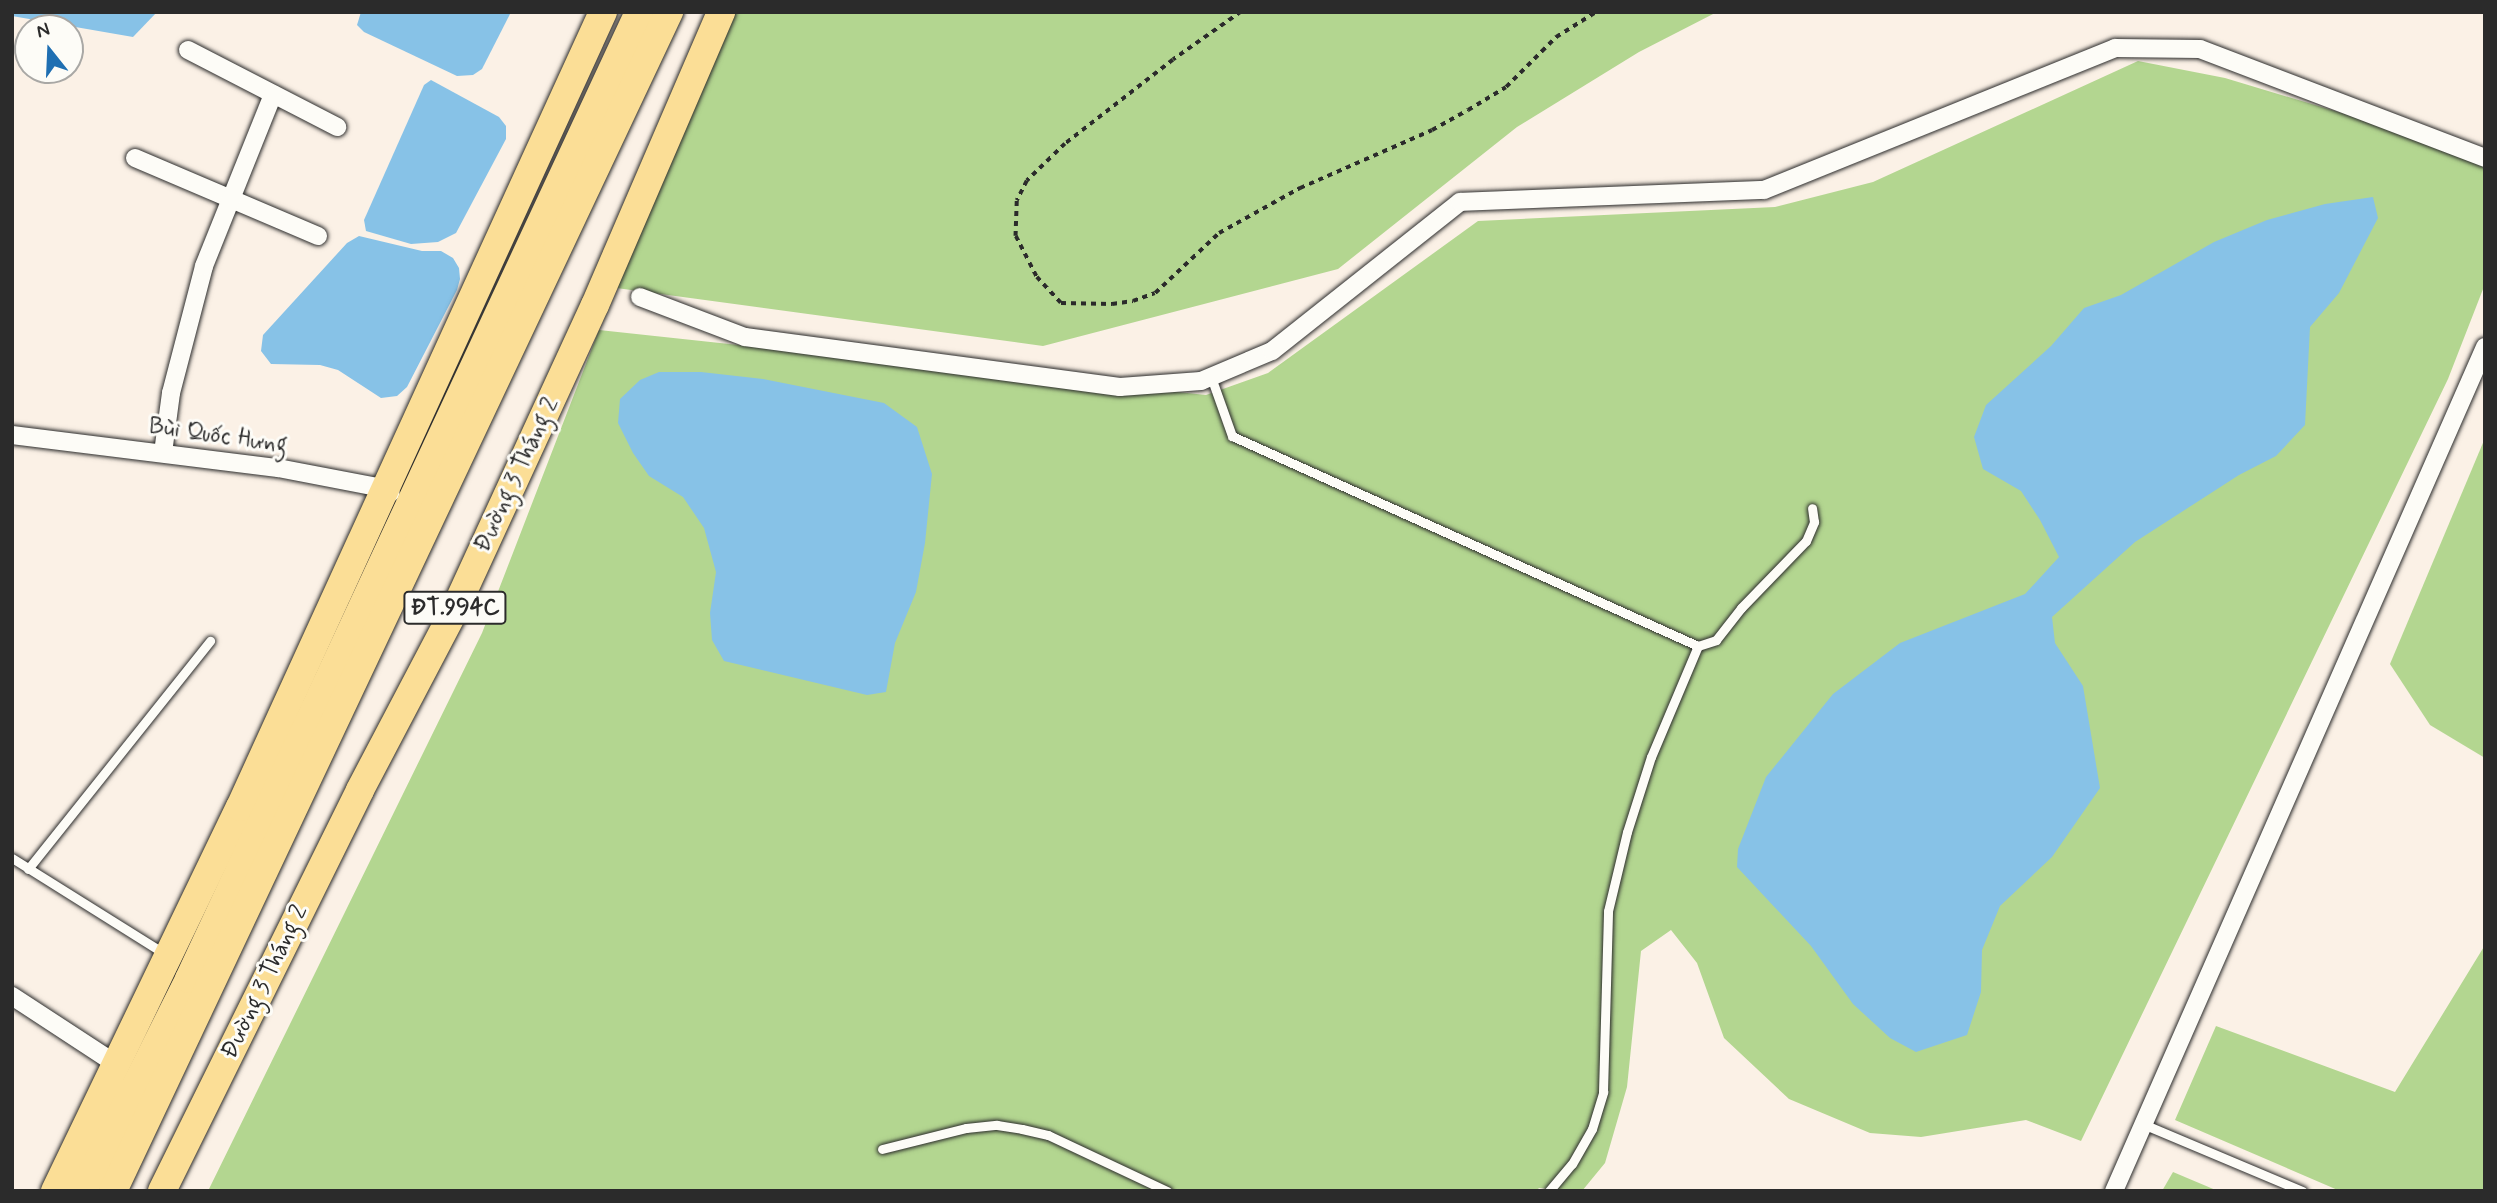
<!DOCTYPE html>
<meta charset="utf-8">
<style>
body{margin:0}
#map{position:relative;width:2497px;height:1203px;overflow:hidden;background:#fbf1e6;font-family:Mynerve,sans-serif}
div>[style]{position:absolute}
.green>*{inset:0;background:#b3d690}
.water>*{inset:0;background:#87c2e7}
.path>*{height:3.5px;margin-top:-1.75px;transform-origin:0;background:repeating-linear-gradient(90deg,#2b2b2b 0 5px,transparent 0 10px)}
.roads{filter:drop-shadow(0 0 2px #2b2b2b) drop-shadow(0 0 2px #2b2b2b)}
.lane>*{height:9px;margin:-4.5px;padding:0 4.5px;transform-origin:4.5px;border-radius:4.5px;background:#fdfcf7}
.street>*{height:18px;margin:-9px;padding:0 9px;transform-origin:9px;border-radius:9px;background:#fdfcf7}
.primary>*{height:28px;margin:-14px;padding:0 14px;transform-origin:14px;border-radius:14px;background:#fbde96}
span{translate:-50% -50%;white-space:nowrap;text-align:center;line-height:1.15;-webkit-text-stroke:6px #fdfcf7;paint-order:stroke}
.shield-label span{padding:2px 5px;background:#fdfcf7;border:2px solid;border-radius:5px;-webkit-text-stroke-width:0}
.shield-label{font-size:23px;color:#2b2b2b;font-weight:700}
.street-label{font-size:24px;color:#2b2b2b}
.frame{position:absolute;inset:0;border:14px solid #2b2b2b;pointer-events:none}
.north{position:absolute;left:14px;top:14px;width:70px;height:70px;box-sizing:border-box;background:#fdfcf7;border:2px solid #a9a8a5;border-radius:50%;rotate:342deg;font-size:19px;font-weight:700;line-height:28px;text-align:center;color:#2b2b2b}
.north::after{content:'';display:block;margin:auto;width:24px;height:32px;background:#1f6fb2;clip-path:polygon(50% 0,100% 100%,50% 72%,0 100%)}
</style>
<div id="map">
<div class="green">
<i style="clip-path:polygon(736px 12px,1717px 12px,1639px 52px,1517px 127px,1338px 269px,1043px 346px,609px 287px)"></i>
<i style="clip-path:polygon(2138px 61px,2225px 78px,2468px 151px,2485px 169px,2485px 284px,2448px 379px,2081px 1141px,2026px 1120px,1921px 1137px,1870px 1133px,1789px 1099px,1724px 1038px,1697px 963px,1671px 930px,1641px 951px,1627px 1087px,1605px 1163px,1582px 1191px,1539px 1188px,1536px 1191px,208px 1191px,482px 633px,599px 330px,1206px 395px,1268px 373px,1478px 221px,1775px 207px,1873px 182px)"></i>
<i style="clip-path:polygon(2485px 438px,2485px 758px,2430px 725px,2390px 664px)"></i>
<i style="clip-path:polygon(2485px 945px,2485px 1191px,2340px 1191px,2175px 1120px,2216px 1026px,2395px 1092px)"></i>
<i style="clip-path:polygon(2173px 1172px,2218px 1191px,2162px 1191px)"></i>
</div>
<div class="water">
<i style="clip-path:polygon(12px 12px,157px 12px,133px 37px,12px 16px)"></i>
<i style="clip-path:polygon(361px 12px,511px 12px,482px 69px,473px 75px,457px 76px,364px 32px,357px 25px)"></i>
<i style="clip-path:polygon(431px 80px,499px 117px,506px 126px,506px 139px,456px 233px,438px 242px,411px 244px,366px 231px,364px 220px,424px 85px)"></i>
<i style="clip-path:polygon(2373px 197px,2378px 218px,2339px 293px,2310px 327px,2305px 425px,2276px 456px,2239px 475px,2135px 542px,2052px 617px,2055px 643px,2083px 686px,2100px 788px,2052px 857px,2000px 906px,1982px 950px,1981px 992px,1967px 1035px,1916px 1052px,1890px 1038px,1853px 1004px,1811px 946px,1737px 867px,1738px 849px,1766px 777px,1833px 694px,1900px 643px,2025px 594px,2059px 557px,2040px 520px,2021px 491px,1983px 469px,1974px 437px,1986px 405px,2051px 346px,2084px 308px,2121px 295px,2214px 242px,2267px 220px,2325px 204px)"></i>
<i style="clip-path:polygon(359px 236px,422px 251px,441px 251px,453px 258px,459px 268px,460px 279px,457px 290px,407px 387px,397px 396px,381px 398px,338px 370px,320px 365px,271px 364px,261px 351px,263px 335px,347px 243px)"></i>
<i style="clip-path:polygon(659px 372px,701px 372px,763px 379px,884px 403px,917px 427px,932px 474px,925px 543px,916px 592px,895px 643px,886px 692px,867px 695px,724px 661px,712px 640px,710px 613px,716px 572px,704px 528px,683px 497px,649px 476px,633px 453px,618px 423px,620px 399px,640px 380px)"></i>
</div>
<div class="path">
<i style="left:1241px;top:12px;width:83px;rotate:144.8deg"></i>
<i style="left:1173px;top:60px;width:137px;rotate:142.1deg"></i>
<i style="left:1065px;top:144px;width:53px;rotate:135.8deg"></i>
<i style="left:1027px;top:181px;width:22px;rotate:117deg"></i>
<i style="left:1017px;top:201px;width:35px;rotate:92deg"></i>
<i style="left:1016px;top:236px;width:46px;rotate:62.9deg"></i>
<i style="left:1037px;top:277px;width:35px;rotate:47deg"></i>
<i style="left:1061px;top:303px;width:51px;rotate:1.1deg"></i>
<i style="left:1112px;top:304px;width:21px;rotate:-8deg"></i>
<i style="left:1133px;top:301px;width:23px;rotate:-20deg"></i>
<i style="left:1155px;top:293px;width:88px;rotate:-43.2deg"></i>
<i style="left:1219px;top:233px;width:93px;rotate:-29.1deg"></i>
<i style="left:1300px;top:188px;width:144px;rotate:-23.7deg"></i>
<i style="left:1432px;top:130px;width:41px;rotate:-29.1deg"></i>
<i style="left:1468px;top:110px;width:44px;rotate:-31.2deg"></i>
<i style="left:1506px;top:87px;width:71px;rotate:-45deg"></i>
<i style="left:1556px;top:37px;width:47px;rotate:-32deg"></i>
</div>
<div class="roads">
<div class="lane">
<i style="left:1211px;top:377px;width:63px;rotate:70.4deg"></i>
<i style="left:1232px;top:436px;width:511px;rotate:24.26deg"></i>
<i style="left:12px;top:858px;width:181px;rotate:32.1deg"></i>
<i style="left:28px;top:869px;width:292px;rotate:-51.4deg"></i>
<i style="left:2143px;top:1124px;width:173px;rotate:22.8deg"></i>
<i style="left:882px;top:1149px;width:87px;rotate:-14deg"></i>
<i style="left:966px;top:1128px;width:31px;rotate:-6deg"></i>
<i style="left:997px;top:1125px;width:25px;rotate:9deg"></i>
<i style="left:1022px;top:1129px;width:27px;rotate:13deg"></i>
<i style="left:1048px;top:1135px;width:132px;rotate:25.2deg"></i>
<i style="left:1549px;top:1191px;width:35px;rotate:-50deg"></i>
<i style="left:1572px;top:1164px;width:40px;rotate:-60.3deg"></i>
<i style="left:1592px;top:1129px;width:39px;rotate:-73deg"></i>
<i style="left:1603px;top:1092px;width:181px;rotate:-88.4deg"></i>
<i style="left:1608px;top:911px;width:81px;rotate:-76.5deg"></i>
<i style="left:1627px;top:832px;width:79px;rotate:-72.3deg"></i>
<i style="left:1651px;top:757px;width:121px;rotate:-67.1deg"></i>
<i style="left:1698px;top:646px;width:19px;rotate:-18deg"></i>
<i style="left:1716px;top:640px;width:41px;rotate:-52deg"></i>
<i style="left:1741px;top:608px;width:93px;rotate:-45.9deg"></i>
<i style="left:1806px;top:541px;width:21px;rotate:-67deg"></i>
<i style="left:1814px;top:522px;width:14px;rotate:-98deg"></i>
</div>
<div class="street">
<i style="left:188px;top:50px;width:168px;rotate:27.3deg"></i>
<i style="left:135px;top:158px;width:199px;rotate:23.1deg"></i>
<i style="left:640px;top:297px;width:112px;rotate:20.9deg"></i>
<i style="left:745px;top:337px;width:378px;rotate:7.6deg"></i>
<i style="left:1120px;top:387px;width:81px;rotate:-4.2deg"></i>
<i style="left:1201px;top:381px;width:77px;rotate:-22.9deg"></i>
<i style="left:1272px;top:351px;width:240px;rotate:-38.4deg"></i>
<i style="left:1460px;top:202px;width:304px;rotate:-2.3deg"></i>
<i style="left:1764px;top:190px;width:379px;rotate:-22deg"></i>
<i style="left:2115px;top:48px;width:85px;rotate:0.7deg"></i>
<i style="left:2200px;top:49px;width:305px;rotate:20.9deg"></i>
<i style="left:12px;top:435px;width:268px;rotate:7.1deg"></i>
<i style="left:278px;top:468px;width:107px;rotate:10.8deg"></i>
<i style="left:383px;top:488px;width:9px;rotate:32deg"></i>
<i style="left:163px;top:453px;width:61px;rotate:-82.4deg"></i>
<i style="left:171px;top:393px;width:131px;rotate:-75.4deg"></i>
<i style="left:204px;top:266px;width:185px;rotate:-68.1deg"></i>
<i style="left:12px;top:996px;width:124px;rotate:33.2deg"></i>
<i style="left:2114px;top:1191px;width:922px;rotate:-66.27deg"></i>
</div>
<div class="primary">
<i style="left:55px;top:1191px;width:426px;rotate:-64.3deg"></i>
<i style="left:240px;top:807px;width:874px;rotate:-65.46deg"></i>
<i style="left:83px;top:1191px;width:237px;rotate:-63.4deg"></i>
<i style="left:189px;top:979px;width:1067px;rotate:-65.04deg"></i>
<i style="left:113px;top:1191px;width:1304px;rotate:-64.75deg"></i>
<i style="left:162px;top:1191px;width:447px;rotate:-63.7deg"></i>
<i style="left:360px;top:790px;width:207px;rotate:-62.3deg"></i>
<i style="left:456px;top:607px;width:332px;rotate:-65.3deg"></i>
<i style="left:595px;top:305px;width:319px;rotate:-66.7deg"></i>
</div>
</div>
<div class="shield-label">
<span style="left:455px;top:608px">ĐT.994C</span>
</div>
<div class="street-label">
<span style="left:218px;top:436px;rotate:8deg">Bùi Quốc Hưng</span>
<span style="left:517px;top:475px;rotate:-65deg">Đường 3 Tháng 2</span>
<span style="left:265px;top:982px;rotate:-64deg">Đường 3 Tháng 2</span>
</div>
<div class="frame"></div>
<div class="north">N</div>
</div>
